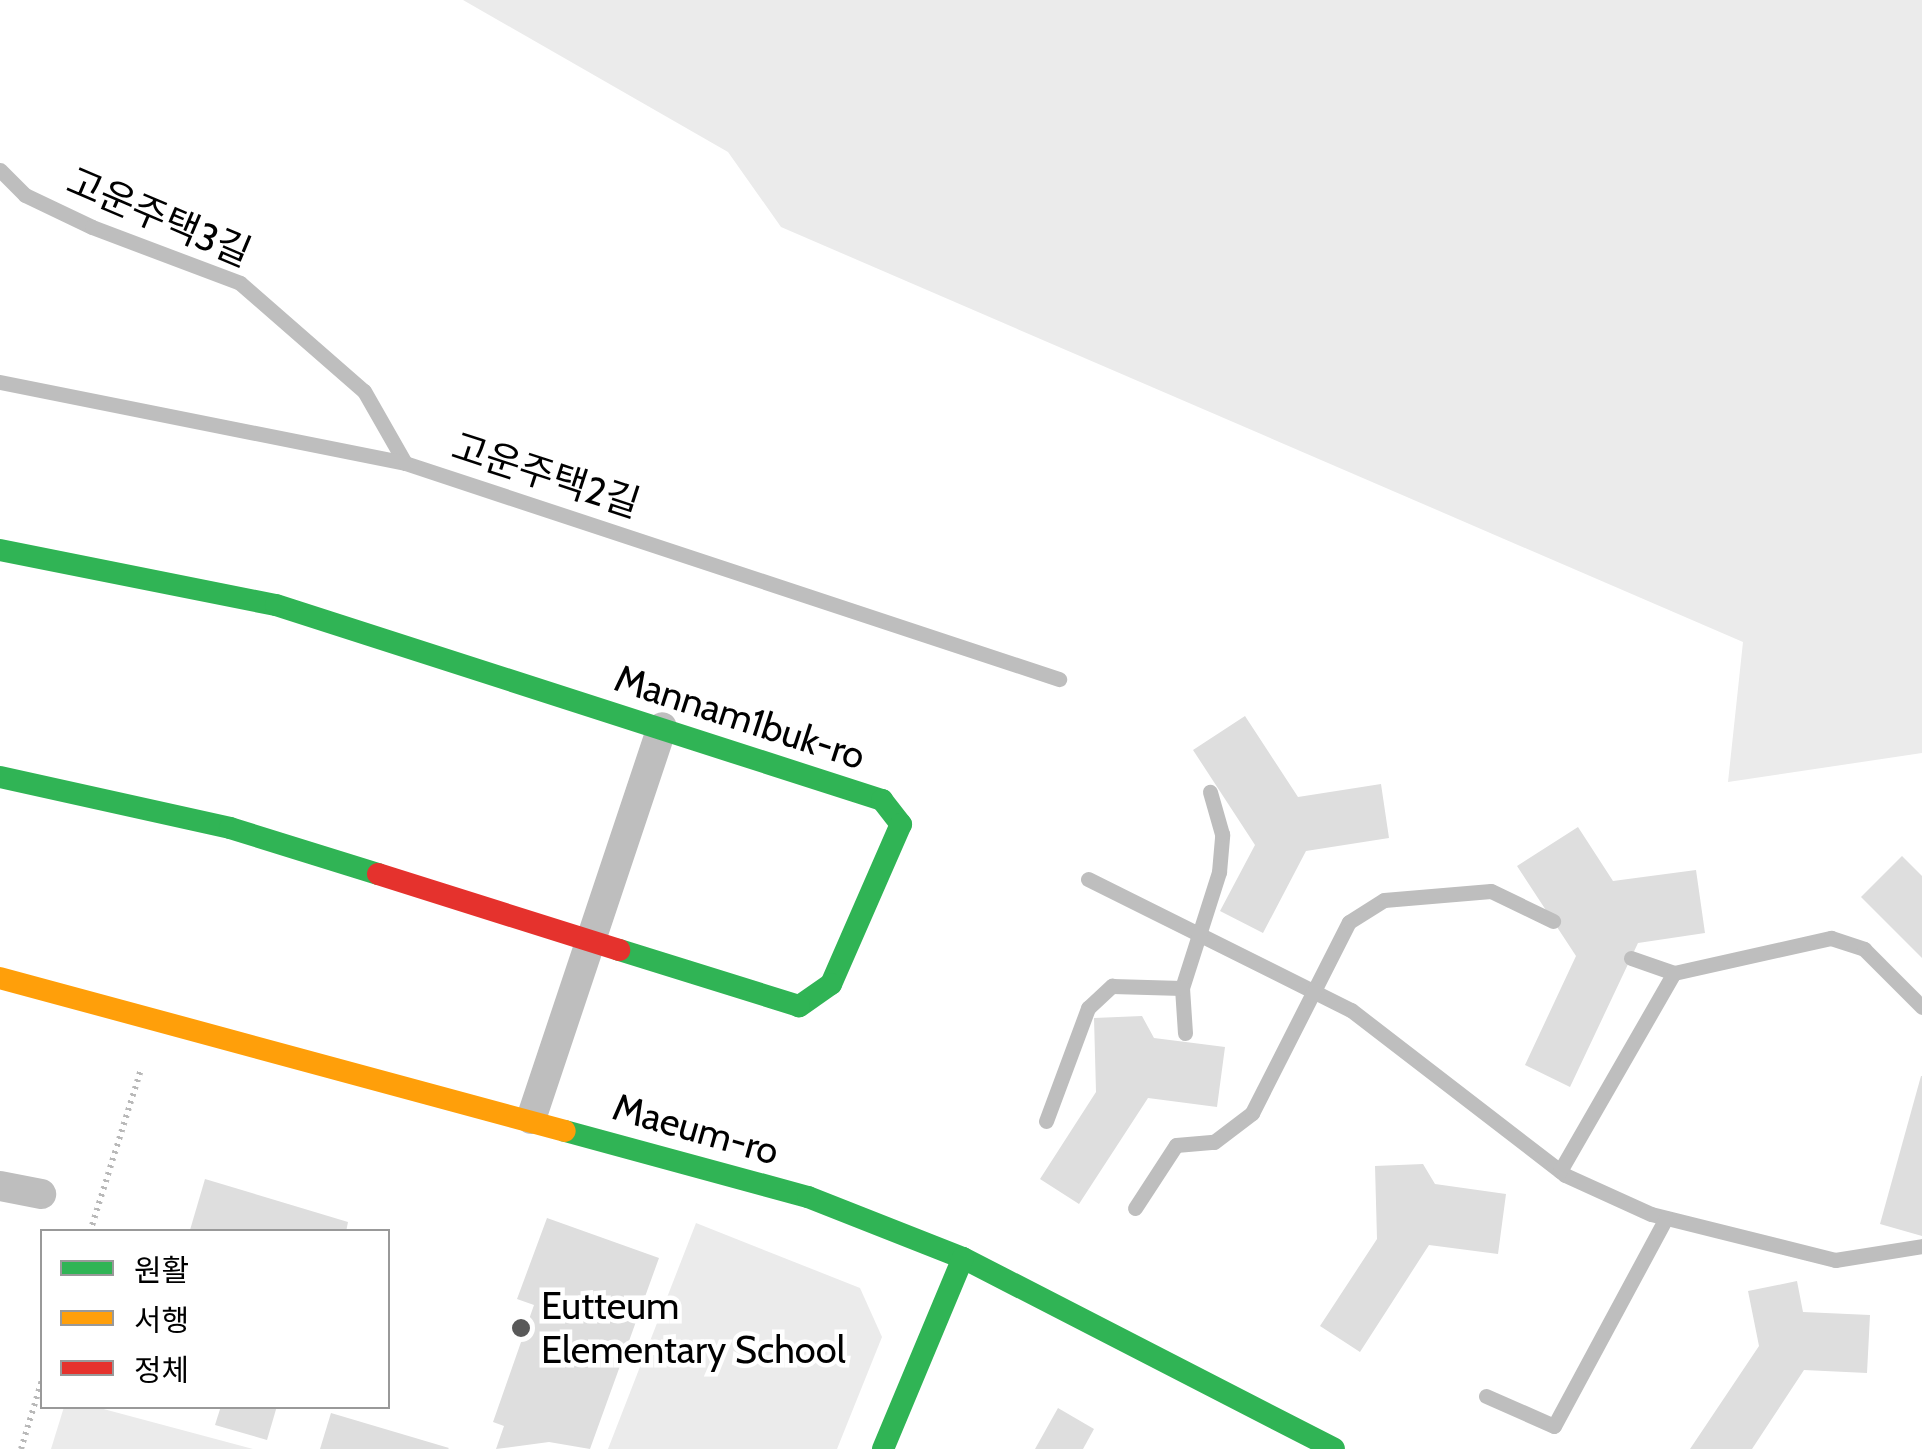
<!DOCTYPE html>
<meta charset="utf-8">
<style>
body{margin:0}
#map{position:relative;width:1922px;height:1449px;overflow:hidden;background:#fff;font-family:Cabin,"Noto Sans KR",sans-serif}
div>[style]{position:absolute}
.green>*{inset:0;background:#ebebeb}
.building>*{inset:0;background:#dedede}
.path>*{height:6px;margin-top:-3px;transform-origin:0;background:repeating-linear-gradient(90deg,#b9b9b9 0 2.5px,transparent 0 7.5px)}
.lane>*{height:15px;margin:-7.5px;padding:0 7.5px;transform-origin:7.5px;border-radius:7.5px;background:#bebebe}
.street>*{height:30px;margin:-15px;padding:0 15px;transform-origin:15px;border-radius:15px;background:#bebebe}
.fast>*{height:22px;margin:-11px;padding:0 11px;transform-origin:11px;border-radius:11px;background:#30b455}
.slow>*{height:22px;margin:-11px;padding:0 11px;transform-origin:11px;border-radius:11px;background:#ff9f0a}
.jam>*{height:22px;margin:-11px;padding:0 11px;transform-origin:11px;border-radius:11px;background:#e5322d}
.dots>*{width:28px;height:28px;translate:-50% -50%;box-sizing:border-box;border:5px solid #fff;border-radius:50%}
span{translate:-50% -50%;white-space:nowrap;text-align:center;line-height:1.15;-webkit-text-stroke:9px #fff;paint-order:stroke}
.street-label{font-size:38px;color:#000}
.poi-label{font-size:38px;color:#000}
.left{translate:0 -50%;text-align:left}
.legend{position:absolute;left:40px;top:1229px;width:350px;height:180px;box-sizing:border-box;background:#fff;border:2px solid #999;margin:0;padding:12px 18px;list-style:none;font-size:30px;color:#000}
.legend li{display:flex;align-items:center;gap:20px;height:50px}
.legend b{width:50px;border:2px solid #999}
</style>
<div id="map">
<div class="green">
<i style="clip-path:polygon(463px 0,1922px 0,1922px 753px,1728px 782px,1743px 642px,781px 227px,728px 152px)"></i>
<i style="clip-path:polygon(696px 1223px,860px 1288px,882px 1337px,837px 1449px,608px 1449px)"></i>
<i style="clip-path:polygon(64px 1407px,96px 1407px,253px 1449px,51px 1449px)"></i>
</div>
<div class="building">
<i style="clip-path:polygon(1245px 716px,1298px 797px,1381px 784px,1389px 838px,1306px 851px,1263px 933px,1220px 911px,1255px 845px,1193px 750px)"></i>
<i style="clip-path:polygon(1578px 827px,1613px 881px,1696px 870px,1705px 933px,1638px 943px,1570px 1087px,1525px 1065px,1576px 956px,1517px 866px)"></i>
<i style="clip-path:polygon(1902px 856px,1922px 876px,1922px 958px,1861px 897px)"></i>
<i style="clip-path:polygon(1142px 1016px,1154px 1038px,1225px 1047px,1217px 1107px,1148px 1098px,1079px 1204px,1040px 1179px,1096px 1092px,1094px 1018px)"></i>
<i style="clip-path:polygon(1921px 1076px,1922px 1076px,1922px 1236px,1880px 1224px)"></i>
<i style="clip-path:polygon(1423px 1164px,1435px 1184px,1506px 1194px,1498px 1254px,1429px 1245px,1360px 1352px,1320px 1326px,1377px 1239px,1375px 1166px)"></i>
<i style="clip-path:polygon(205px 1179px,348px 1222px,346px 1232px,190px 1230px)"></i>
<i style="clip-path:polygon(547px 1218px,659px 1258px,590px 1449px,549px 1442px,496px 1449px,504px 1426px,493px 1422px,534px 1305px,517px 1299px)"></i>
<i style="clip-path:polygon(1797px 1281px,1803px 1312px,1870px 1315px,1867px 1373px,1804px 1370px,1752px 1449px,1690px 1449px,1759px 1346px,1748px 1291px)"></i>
<i style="clip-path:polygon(221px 1406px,277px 1406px,267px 1440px,215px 1425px)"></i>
<i style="clip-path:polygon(1058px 1408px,1094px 1429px,1083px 1449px,1035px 1449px)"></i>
<i style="clip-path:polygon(331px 1413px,449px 1448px,448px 1449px,320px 1449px)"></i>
</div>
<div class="path">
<i style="left:90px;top:1232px;width:171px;rotate:-72.6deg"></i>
<i style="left:21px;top:1449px;width:72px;rotate:-73.1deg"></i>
</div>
<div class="lane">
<i style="left:0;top:170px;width:35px;rotate:45deg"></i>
<i style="left:25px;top:195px;width:74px;rotate:25.5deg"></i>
<i style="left:92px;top:227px;width:158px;rotate:20.7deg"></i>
<i style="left:240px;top:283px;width:164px;rotate:41.1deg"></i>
<i style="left:364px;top:391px;width:83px;rotate:60.3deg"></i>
<i style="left:0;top:382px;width:413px;rotate:11.3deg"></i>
<i style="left:405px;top:463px;width:689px;rotate:18.28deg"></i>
<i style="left:1088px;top:879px;width:294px;rotate:26.5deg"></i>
<i style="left:1351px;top:1010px;width:270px;rotate:37.6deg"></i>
<i style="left:1565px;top:1175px;width:94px;rotate:24.4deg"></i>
<i style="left:1651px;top:1214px;width:190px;rotate:14deg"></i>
<i style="left:1835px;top:1260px;width:88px;rotate:-9.1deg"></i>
<i style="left:1631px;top:958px;width:46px;rotate:19.2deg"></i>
<i style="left:1185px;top:1033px;width:45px;rotate:-93.8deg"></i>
<i style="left:1182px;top:988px;width:122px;rotate:-72.3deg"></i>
<i style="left:1219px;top:872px;width:38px;rotate:-85deg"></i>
<i style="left:1222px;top:834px;width:44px;rotate:-105.9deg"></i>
<i style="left:1046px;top:1121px;width:121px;rotate:-69.6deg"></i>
<i style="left:1088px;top:1008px;width:33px;rotate:-43deg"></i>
<i style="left:1112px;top:986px;width:70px;rotate:1.6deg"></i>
<i style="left:1560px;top:1171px;width:228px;rotate:-60.1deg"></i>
<i style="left:1674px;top:973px;width:161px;rotate:-12.6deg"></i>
<i style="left:1831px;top:938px;width:35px;rotate:18deg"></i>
<i style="left:1864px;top:949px;width:82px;rotate:45deg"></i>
<i style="left:1135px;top:1208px;width:75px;rotate:-56.9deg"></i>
<i style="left:1176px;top:1145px;width:38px;rotate:-5deg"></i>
<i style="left:1214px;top:1142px;width:48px;rotate:-37.3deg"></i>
<i style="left:1252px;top:1113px;width:214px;rotate:-63.1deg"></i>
<i style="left:1349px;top:922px;width:41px;rotate:-32.2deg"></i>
<i style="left:1384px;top:900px;width:107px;rotate:-4.8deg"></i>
<i style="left:1491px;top:891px;width:69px;rotate:25.8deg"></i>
<i style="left:1486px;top:1396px;width:74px;rotate:23.8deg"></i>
<i style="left:1554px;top:1426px;width:236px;rotate:-61.7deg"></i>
</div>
<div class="street">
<i style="left:531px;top:1119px;width:413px;rotate:-71.5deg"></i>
<i style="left:0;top:1186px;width:42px;rotate:11deg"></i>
</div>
<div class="fast">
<i style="left:0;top:550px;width:281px;rotate:11.3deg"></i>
<i style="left:276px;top:605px;width:637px;rotate:17.84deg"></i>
<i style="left:882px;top:800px;width:31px;rotate:52deg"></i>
<i style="left:901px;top:824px;width:175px;rotate:113.6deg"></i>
<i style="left:831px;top:984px;width:39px;rotate:145deg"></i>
<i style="left:799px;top:1006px;width:189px;rotate:-162.7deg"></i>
<i style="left:0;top:777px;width:236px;rotate:12.5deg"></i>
<i style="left:230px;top:828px;width:155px;rotate:17.3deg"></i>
<i style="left:565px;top:1131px;width:252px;rotate:15.2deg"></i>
<i style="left:808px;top:1197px;width:167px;rotate:21.5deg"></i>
<i style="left:963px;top:1258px;width:417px;rotate:27.2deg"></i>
<i style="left:883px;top:1449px;width:207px;rotate:-67.3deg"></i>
</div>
<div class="slow">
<i style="left:0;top:978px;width:585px;rotate:15.15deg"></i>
</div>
<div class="jam">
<i style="left:378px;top:874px;width:253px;rotate:17.5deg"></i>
</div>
<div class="dots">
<i style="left:521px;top:1328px;background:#595959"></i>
</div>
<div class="street-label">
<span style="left:159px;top:217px;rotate:23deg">고운주택3길</span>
<span style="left:546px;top:475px;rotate:18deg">고운주택2길</span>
<span style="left:740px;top:717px;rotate:18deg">Mannam1buk-ro</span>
<span style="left:696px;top:1129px;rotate:16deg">Maeum-ro</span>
</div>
<div class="poi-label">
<span class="left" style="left:541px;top:1328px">Eutteum<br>Elementary School</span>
</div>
<ul class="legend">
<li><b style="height:12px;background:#30b455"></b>원활</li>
<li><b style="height:12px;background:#ff9f0a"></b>서행</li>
<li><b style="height:12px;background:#e5322d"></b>정체</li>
</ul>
</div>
